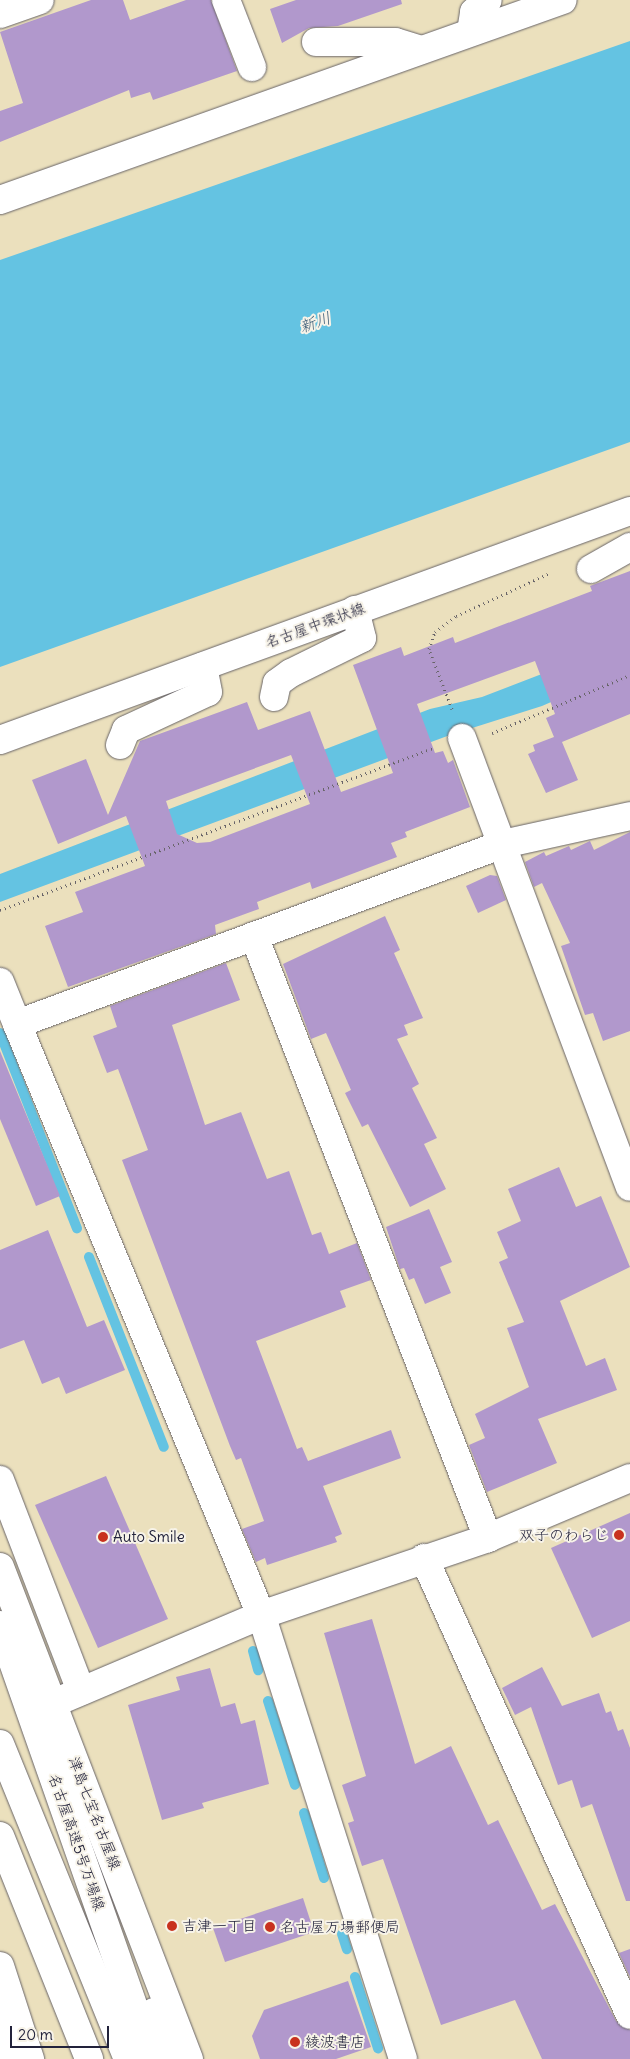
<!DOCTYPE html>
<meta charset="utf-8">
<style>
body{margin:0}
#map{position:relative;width:630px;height:2059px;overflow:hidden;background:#ebe0bd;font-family:Delius,"Klee One",sans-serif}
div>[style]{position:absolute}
.water>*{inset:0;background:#64c3e2}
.stream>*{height:10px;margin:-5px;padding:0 5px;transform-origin:5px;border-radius:5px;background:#64c3e2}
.building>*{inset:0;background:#b198cc}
.path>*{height:3px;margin-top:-1.5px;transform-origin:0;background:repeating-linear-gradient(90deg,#686468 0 1px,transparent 0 5px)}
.roads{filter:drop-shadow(0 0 1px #686468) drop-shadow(0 0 1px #686468)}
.minor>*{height:28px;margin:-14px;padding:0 14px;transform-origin:14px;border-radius:14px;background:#fff}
.major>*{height:28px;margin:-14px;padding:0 14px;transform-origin:14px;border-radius:14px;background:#fff}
.highway>*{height:28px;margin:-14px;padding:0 14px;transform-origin:14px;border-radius:14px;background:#fff}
.dots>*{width:14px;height:14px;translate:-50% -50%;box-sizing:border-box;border:2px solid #f7f3e8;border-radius:50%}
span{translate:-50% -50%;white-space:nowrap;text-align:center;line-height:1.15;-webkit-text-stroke:4px #f7f3e8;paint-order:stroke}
.street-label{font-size:15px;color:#22223b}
.poi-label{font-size:15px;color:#22223b}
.right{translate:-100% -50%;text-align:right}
.left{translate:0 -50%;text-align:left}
.water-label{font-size:16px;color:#395a75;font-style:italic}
.scale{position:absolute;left:10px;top:2026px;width:99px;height:22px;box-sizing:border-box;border:2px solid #22223b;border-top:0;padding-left:6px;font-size:15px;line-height:18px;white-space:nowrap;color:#22223b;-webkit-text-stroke:4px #f7f3e8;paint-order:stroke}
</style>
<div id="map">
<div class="water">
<i style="clip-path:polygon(630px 41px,630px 442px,0 667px,0 260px)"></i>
<i style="clip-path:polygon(630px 640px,615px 674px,542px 706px,450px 735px,0 902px,0 874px,430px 709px,482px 697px)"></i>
</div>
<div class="stream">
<i style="left:0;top:1033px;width:210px;rotate:68.5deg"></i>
<i style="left:89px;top:1257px;width:204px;rotate:68.5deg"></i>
<i style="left:253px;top:1651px;width:20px;rotate:75deg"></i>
<i style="left:268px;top:1701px;width:88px;rotate:72.2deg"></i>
<i style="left:304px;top:1813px;width:68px;rotate:72.9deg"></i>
<i style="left:342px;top:1934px;width:16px;rotate:72deg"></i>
<i style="left:355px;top:1977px;width:75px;rotate:72.1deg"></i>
</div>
<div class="building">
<i style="clip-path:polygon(91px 0,123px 0,130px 20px,186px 0,211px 0,237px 71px,153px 100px,150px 92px,131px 98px,129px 90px,0 142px,0 111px,23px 103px,0 32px)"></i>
<i style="clip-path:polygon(296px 0,401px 0,402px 4px,338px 26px,309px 28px,282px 43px,270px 9px)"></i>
<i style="clip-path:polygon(evenodd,630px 571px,630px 714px,562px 742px,578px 780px,546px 793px,528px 754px,535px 751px,533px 745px,554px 737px,546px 718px,555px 714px,535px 661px,417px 704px,435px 753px,443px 751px,448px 763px,453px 760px,470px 807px,405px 832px,407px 837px,391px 843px,397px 857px,312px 889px,310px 882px,257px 902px,259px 909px,215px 925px,216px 934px,68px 987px,45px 926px,83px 912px,75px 892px,145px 866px,126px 816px,58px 844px,32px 780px,86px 759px,108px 815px,140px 741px,247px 702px,258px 730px,310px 711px,341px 792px,393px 773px,353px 665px,401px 647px,404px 656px,453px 637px,455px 643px,592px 591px,590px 586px,630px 571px,291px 755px,310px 804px,210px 842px,197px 843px,177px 834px,166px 801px,291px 755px)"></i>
<i style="clip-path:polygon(630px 832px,630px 1031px,603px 1041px,593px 1013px,585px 1015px,561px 946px,570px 943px,542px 883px,534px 887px,525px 862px,544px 852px,546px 856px,569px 846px,571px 850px,590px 841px,594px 850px)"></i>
<i style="clip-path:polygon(490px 875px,497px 876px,506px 900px,478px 913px,466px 886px)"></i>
<i style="clip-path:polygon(385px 916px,400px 950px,394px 953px,423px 1018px,404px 1025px,408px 1035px,397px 1039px,419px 1084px,412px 1088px,437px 1138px,424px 1144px,446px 1189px,410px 1207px,368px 1124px,362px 1127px,345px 1093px,351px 1090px,326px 1033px,311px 1039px,283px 964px)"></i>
<i style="clip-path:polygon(226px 963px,240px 1000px,172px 1025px,205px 1125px,241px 1112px,267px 1179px,289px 1171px,312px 1235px,321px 1232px,329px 1254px,357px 1243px,371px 1280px,340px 1291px,346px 1307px,256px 1341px,297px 1449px,302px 1447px,308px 1461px,391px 1430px,401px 1458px,323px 1486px,342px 1534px,335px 1537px,337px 1542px,267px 1565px,265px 1558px,256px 1562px,242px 1529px,264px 1521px,241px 1458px,236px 1460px,230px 1446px,122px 1160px,148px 1150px,118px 1069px,107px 1073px,93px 1036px,117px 1027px,110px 1006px)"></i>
<i style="clip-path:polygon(0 1051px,60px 1196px,36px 1206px,0 1119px)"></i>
<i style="clip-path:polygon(559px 1167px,576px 1207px,601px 1196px,630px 1267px,560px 1301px,586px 1366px,605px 1358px,617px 1390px,538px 1419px,557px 1463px,487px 1492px,469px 1445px,485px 1438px,475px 1414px,529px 1387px,507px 1328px,524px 1322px,499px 1262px,508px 1258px,497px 1232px,521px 1221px,508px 1189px)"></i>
<i style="clip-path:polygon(429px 1209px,452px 1262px,440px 1267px,451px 1293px,425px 1304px,414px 1278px,409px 1280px,404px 1268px,400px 1269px,386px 1227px)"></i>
<i style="clip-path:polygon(48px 1230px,87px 1327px,104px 1320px,125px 1370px,66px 1394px,59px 1377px,42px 1384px,24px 1340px,0 1349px,0 1250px)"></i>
<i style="clip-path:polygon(106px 1476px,168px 1619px,98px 1648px,35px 1505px)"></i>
<i style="clip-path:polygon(630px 1513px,630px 1621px,592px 1638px,551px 1548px)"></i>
<i style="clip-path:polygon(372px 1619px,415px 1764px,451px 1746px,488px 1825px,498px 1820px,542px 1910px,555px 1904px,616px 2021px,630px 2030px,630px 2059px,542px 2059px,515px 2000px,441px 2025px,383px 1859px,362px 1866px,348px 1823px,354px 1821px,342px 1785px,366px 1776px,324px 1633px)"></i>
<i style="clip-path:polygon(542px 1667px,562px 1706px,599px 1693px,606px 1713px,611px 1711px,618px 1731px,623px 1729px,630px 1748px,630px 1901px,626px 1901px,592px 1804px,581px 1808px,572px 1780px,558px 1785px,531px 1707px,515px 1715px,502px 1688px)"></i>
<i style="clip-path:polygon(210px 1668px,221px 1707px,235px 1703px,241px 1724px,255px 1720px,269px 1784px,202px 1803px,204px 1808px,162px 1820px,128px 1705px,180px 1690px,176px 1677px)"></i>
<i style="clip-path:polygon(303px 1898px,314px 1932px,225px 1962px,213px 1928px)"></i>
<i style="clip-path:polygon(630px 1949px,630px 1977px,619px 1953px)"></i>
<i style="clip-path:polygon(348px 1981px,371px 2047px,336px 2059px,260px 2059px,252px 2036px,264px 2010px)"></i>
</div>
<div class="path">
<i style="left:452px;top:709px;width:64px;rotate:-111deg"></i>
<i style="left:429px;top:649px;width:18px;rotate:-71deg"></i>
<i style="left:435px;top:632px;width:26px;rotate:-37deg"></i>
<i style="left:456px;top:616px;width:103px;rotate:-24.6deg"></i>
<i style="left:492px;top:733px;width:150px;rotate:-22.8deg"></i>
<i style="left:0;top:910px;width:462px;rotate:-20.5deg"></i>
</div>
<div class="roads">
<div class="minor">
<i style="left:226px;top:0;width:72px;rotate:68.8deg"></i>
<i style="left:0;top:14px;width:42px;rotate:-19.3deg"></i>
<i style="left:471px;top:32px;width:20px;rotate:-81deg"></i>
<i style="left:474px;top:12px;width:18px;rotate:-41deg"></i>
<i style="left:316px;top:42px;width:79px"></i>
<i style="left:395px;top:42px;width:27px;rotate:17deg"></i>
<i style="left:0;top:200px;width:597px;rotate:-19.56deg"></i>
<i style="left:591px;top:569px;width:45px;rotate:-29.4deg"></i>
<i style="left:274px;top:697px;width:14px;rotate:-78deg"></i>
<i style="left:277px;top:683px;width:17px;rotate:-36deg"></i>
<i style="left:291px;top:673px;width:79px;rotate:-26.2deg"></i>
<i style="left:362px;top:638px;width:29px;rotate:-104deg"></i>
<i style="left:462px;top:738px;width:479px;rotate:69.5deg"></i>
<i style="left:120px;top:745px;width:16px;rotate:-68deg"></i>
<i style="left:126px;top:730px;width:90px;rotate:-24.9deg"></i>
<i style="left:208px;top:692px;width:26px;rotate:-101deg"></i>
<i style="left:254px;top:936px;width:646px;rotate:68.76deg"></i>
<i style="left:0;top:982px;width:45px;rotate:68deg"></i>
<i style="left:0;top:1480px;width:226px;rotate:69deg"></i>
<i style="left:424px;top:1558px;width:501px;rotate:65.74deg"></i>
<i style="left:54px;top:1703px;width:225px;rotate:-23deg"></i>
<i style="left:261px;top:1615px;width:240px;rotate:-18.7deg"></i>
<i style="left:488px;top:1538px;width:154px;rotate:-22.9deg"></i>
<i style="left:403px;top:2059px;width:466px;rotate:-107.7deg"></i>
<i style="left:261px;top:1615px;width:639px;rotate:-112.43deg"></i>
<i style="left:17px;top:1024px;width:518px;rotate:-20.32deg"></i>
<i style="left:503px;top:844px;width:130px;rotate:-12.4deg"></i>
</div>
<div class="major">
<i style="left:0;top:740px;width:670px;rotate:-19.98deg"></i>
<i style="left:0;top:1567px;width:527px;rotate:68.99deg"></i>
<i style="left:0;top:2020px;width:41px;rotate:74.2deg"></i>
</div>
<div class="highway">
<i style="left:0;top:1625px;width:460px;rotate:70.7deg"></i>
<i style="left:0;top:1744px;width:340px;rotate:67.9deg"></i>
<i style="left:0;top:1836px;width:240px;rotate:68.2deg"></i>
<i style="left:0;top:1966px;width:98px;rotate:72.1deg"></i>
<i style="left:154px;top:2012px;width:51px;rotate:68deg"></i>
</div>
</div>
<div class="dots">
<i style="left:619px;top:1535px;background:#c8321e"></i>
<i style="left:103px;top:1537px;background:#c8321e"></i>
<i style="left:172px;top:1926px;background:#c8321e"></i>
<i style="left:270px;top:1927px;background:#c8321e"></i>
<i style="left:295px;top:2042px;background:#c8321e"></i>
</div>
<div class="street-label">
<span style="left:315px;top:625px;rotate:-20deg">名古屋中環状線</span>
<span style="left:95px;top:1813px;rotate:69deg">津島七宝名古屋線</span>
<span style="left:77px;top:1842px;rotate:71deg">名古屋高速5号万場線</span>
</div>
<div class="poi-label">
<span class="right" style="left:609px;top:1535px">双子のわらじ</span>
<span class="left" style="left:113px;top:1537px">Auto Smile</span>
<span class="left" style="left:182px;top:1926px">吉津一丁目</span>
<span class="left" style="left:280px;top:1927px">名古屋万場郵便局</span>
<span class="left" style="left:305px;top:2042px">綾波書店</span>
</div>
<div class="water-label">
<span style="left:315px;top:322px;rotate:-19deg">新川</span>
</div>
<div class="scale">20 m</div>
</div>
